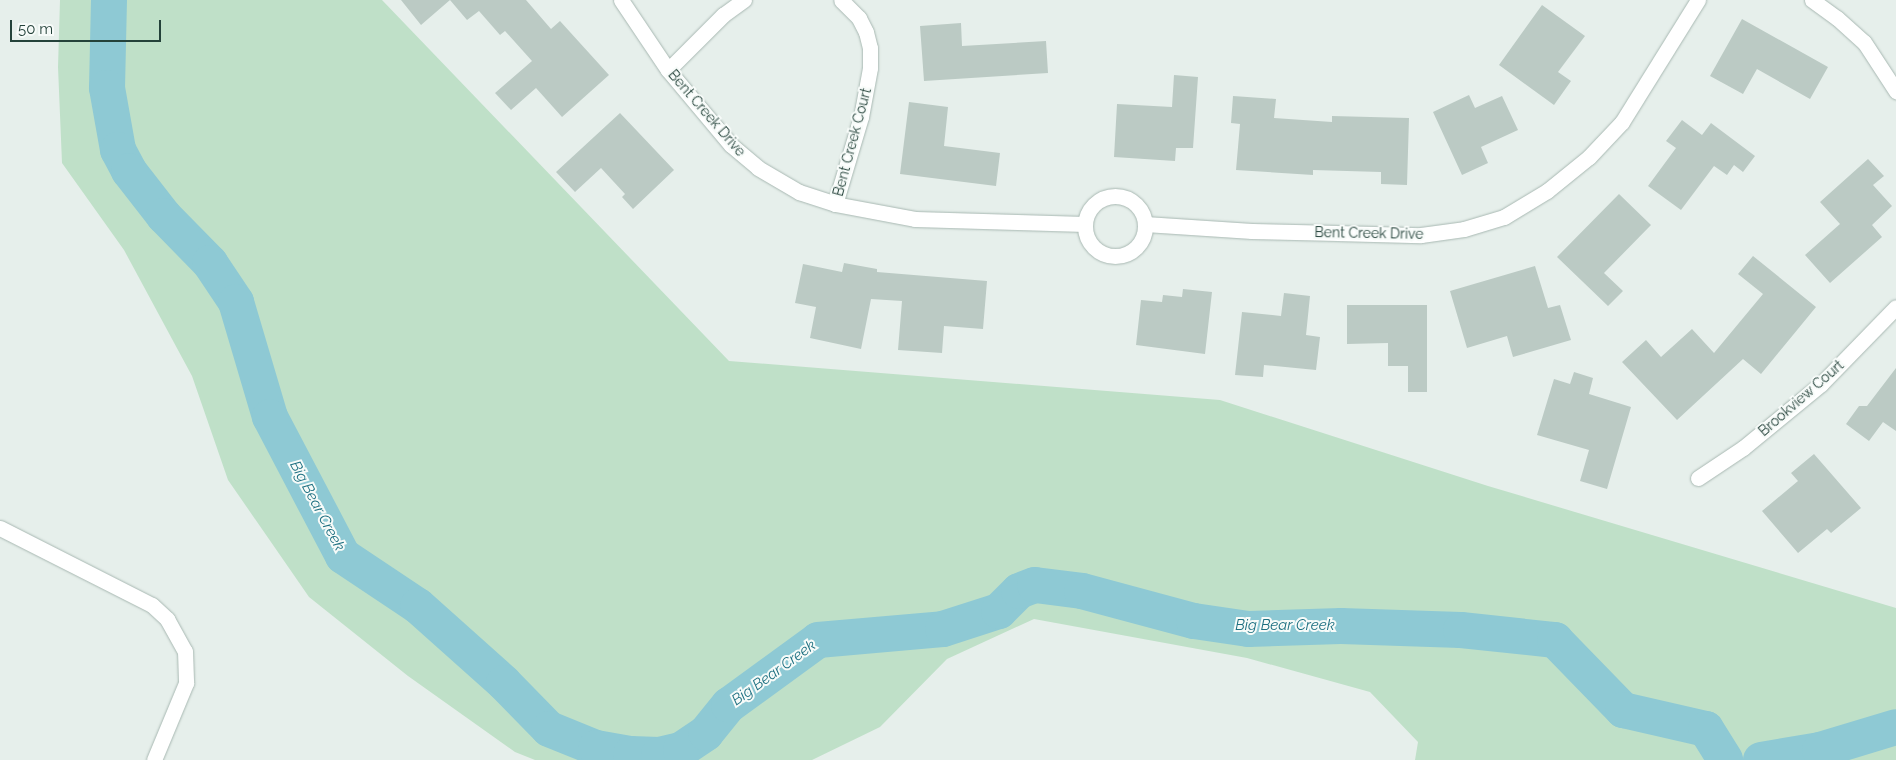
<!DOCTYPE html>
<style>
body{margin:0}
#map{position:relative;width:1896px;height:760px;overflow:hidden;background:#e6efeb;font-family:Raleway,sans-serif}
div>[style]{position:absolute}
.green>*{inset:0;background:#bfe0c8}
.river>*{height:36px;margin:-18px;padding:0 18px;transform-origin:18px;border-radius:18px;background:#8ec9d4}
.building>*{inset:0;background:#bbcac4}
.roads{filter:drop-shadow(0 0 1px #a8b8b2) drop-shadow(0 0 1px #a8b8b2)}
.minor>*{height:15px;margin:-7.5px;padding:0 7.5px;transform-origin:7.5px;border-radius:7.5px;background:#fff}
.minor>.ring{margin:-7.5px;padding:0;box-sizing:content-box;background:none;border:15px solid #fff;border-radius:50%}
span{translate:-50% -50%;white-space:nowrap;text-align:center;line-height:1.15;-webkit-text-stroke:4px #f7fbf9;paint-order:stroke}
.street-label{font-size:14px;color:#24423a}
.water-label{font-size:15px;color:#1c6f80;font-style:italic}
.scale{position:absolute;left:10px;top:20px;width:151px;height:22px;box-sizing:border-box;border:2px solid #24423a;border-top:0;padding-left:6px;font-size:15px;line-height:18px;white-space:nowrap;color:#24423a;-webkit-text-stroke:4px #f7fbf9;paint-order:stroke}
</style>
<div id="map">
<div class="green">
<i style="clip-path:polygon(60px 0,382px 0,729px 361px,1220px 400px,1488px 486px,1896px 608px,1896px 760px,1415px 760px,1418px 742px,1370px 692px,1247px 658px,1034px 619px,947px 659px,880px 727px,812px 760px,535px 760px,515px 752px,408px 676px,309px 597px,228px 480px,192px 376px,124px 250px,62px 163px,58px 67px)"></i>
</div>
<div class="river">
<i style="left:109px;top:0;width:88px;rotate:91.3deg"></i>
<i style="left:107px;top:88px;width:63px;rotate:79.9deg"></i>
<i style="left:118px;top:150px;width:24px;rotate:62deg"></i>
<i style="left:129px;top:171px;width:57px;rotate:52.1deg"></i>
<i style="left:164px;top:216px;width:66px;rotate:45.6deg"></i>
<i style="left:210px;top:263px;width:47px;rotate:56.3deg"></i>
<i style="left:236px;top:302px;width:120px;rotate:73.5deg"></i>
<i style="left:270px;top:417px;width:157px;rotate:62.3deg"></i>
<i style="left:343px;top:556px;width:90px;rotate:33.7deg"></i>
<i style="left:418px;top:606px;width:115px;rotate:41.8deg"></i>
<i style="left:504px;top:683px;width:64px;rotate:45.6deg"></i>
<i style="left:549px;top:729px;width:51px;rotate:22deg"></i>
<i style="left:596px;top:748px;width:36px;rotate:10deg"></i>
<i style="left:631px;top:754px;width:28px;rotate:2deg"></i>
<i style="left:659px;top:755px;width:23px;rotate:-13deg"></i>
<i style="left:681px;top:750px;width:30px;rotate:-34deg"></i>
<i style="left:706px;top:733px;width:36px;rotate:-51deg"></i>
<i style="left:729px;top:705px;width:110px;rotate:-36.1deg"></i>
<i style="left:818px;top:640px;width:125px;rotate:-5deg"></i>
<i style="left:943px;top:629px;width:59px;rotate:-17.8deg"></i>
<i style="left:999px;top:611px;width:28px;rotate:-45deg"></i>
<i style="left:1019px;top:591px;width:17px;rotate:-21deg"></i>
<i style="left:1035px;top:585px;width:47px;rotate:7.3deg"></i>
<i style="left:1082px;top:591px;width:116px;rotate:15deg"></i>
<i style="left:1194px;top:621px;width:55px;rotate:8.4deg"></i>
<i style="left:1248px;top:629px;width:93px;rotate:-1.8deg"></i>
<i style="left:1341px;top:626px;width:120px;rotate:1.9deg"></i>
<i style="left:1461px;top:630px;width:95px;rotate:6.1deg"></i>
<i style="left:1555px;top:640px;width:98px;rotate:45.8deg"></i>
<i style="left:1623px;top:710px;width:85px;rotate:12.9deg"></i>
<i style="left:1706px;top:729px;width:36px;rotate:58deg"></i>
<i style="left:1761px;top:760px;width:60px;rotate:-9.6deg"></i>
<i style="left:1820px;top:750px;width:79px;rotate:-16.8deg"></i>
</div>
<div class="building">
<i style="clip-path:polygon(401px 0,526px 0,551px 29px,560px 21px,609px 75px,562px 117px,536px 88px,511px 110px,495px 93px,532px 61px,505px 31px,500px 35px,479px 11px,467px 20px,450px 0,421px 25px)"></i>
<i style="clip-path:polygon(1542px 5px,1585px 36px,1558px 72px,1571px 81px,1554px 105px,1499px 65px)"></i>
<i style="clip-path:polygon(1742px 19px,1828px 67px,1810px 99px,1757px 69px,1743px 94px,1710px 76px)"></i>
<i style="clip-path:polygon(961px 23px,962px 46px,1046px 41px,1048px 73px,924px 81px,920px 26px)"></i>
<i style="clip-path:polygon(1174px 75px,1198px 77px,1193px 148px,1176px 148px,1175px 161px,1114px 157px,1117px 104px,1172px 107px)"></i>
<i style="clip-path:polygon(1469px 95px,1475px 108px,1502px 96px,1518px 130px,1481px 147px,1488px 163px,1462px 175px,1433px 112px)"></i>
<i style="clip-path:polygon(1233px 96px,1276px 99px,1274px 118px,1332px 122px,1332px 116px,1409px 118px,1407px 185px,1381px 184px,1381px 172px,1313px 170px,1313px 175px,1236px 170px,1240px 124px,1231px 123px)"></i>
<i style="clip-path:polygon(909px 102px,948px 107px,944px 146px,1000px 153px,996px 186px,900px 174px)"></i>
<i style="clip-path:polygon(620px 113px,674px 170px,633px 209px,622px 197px,625px 194px,601px 168px,575px 192px,556px 172px)"></i>
<i style="clip-path:polygon(1682px 120px,1702px 135px,1711px 123px,1755px 156px,1743px 172px,1734px 165px,1727px 175px,1714px 166px,1681px 210px,1648px 186px,1676px 148px,1666px 141px)"></i>
<i style="clip-path:polygon(1868px 159px,1884px 176px,1873px 185px,1892px 206px,1872px 225px,1882px 237px,1830px 283px,1805px 255px,1840px 224px,1820px 202px)"></i>
<i style="clip-path:polygon(1619px 194px,1651px 225px,1604px 273px,1623px 291px,1608px 306px,1557px 257px)"></i>
<i style="clip-path:polygon(1753px 256px,1816px 307px,1761px 374px,1743px 359px,1677px 420px,1622px 362px,1646px 340px,1661px 357px,1692px 329px,1714px 353px,1763px 294px,1738px 274px)"></i>
<i style="clip-path:polygon(844px 263px,877px 269px,877px 272px,987px 281px,983px 329px,944px 326px,942px 353px,898px 350px,902px 301px,871px 299px,861px 349px,810px 338px,816px 307px,795px 303px,803px 264px,842px 272px)"></i>
<i style="clip-path:polygon(1535px 266px,1548px 308px,1560px 305px,1571px 340px,1513px 357px,1507px 336px,1467px 348px,1450px 291px)"></i>
<i style="clip-path:polygon(1183px 289px,1212px 292px,1205px 354px,1136px 345px,1141px 300px,1162px 302px,1163px 295px,1182px 297px)"></i>
<i style="clip-path:polygon(1284px 293px,1310px 296px,1306px 335px,1320px 337px,1316px 370px,1264px 365px,1263px 377px,1235px 375px,1242px 312px,1281px 316px)"></i>
<i style="clip-path:polygon(1347px 305px,1427px 305px,1427px 392px,1408px 392px,1408px 366px,1388px 366px,1388px 343px,1347px 344px)"></i>
<i style="clip-path:polygon(1896px 368px,1896px 431px,1883px 422px,1869px 441px,1846px 424px,1859px 406px,1867px 406px)"></i>
<i style="clip-path:polygon(1574px 372px,1593px 378px,1589px 394px,1631px 407px,1607px 489px,1580px 481px,1589px 450px,1537px 435px,1554px 379px,1570px 384px)"></i>
<i style="clip-path:polygon(1814px 454px,1861px 508px,1831px 533px,1827px 529px,1798px 553px,1762px 511px,1798px 481px,1791px 473px)"></i>
</div>
<div class="roads">
<div class="minor">
<i style="left:621px;top:0;width:84px;rotate:56.1deg"></i>
<i style="left:668px;top:70px;width:98px;rotate:50deg"></i>
<i style="left:731px;top:145px;width:35px;rotate:40deg"></i>
<i style="left:758px;top:168px;width:48px;rotate:30.3deg"></i>
<i style="left:799px;top:192px;width:38px;rotate:18deg"></i>
<i style="left:835px;top:204px;width:81px;rotate:10.6deg"></i>
<i style="left:915px;top:219px;width:170px;rotate:1.7deg"></i>
<i style="left:1812px;top:0;width:31px;rotate:36deg"></i>
<i style="left:1837px;top:18px;width:36px;rotate:42deg"></i>
<i style="left:1864px;top:42px;width:59px;rotate:56.9deg"></i>
<i style="left:668px;top:70px;width:78px;rotate:-45deg"></i>
<i style="left:723px;top:15px;width:26px;rotate:-36deg"></i>
<i class="ring" style="left:1085px;top:196px;width:45px;height:45px"></i>
<i style="left:835px;top:204px;width:91px;rotate:-73.4deg"></i>
<i style="left:861px;top:117px;width:50px;rotate:-79.6deg"></i>
<i style="left:870px;top:68px;width:20px;rotate:-90deg"></i>
<i style="left:870px;top:48px;width:16px;rotate:-104deg"></i>
<i style="left:866px;top:32px;width:16px;rotate:-117deg"></i>
<i style="left:859px;top:18px;width:25px;rotate:-135deg"></i>
<i style="left:1145px;top:224px;width:107px;rotate:3.7deg"></i>
<i style="left:1252px;top:231px;width:169px;rotate:1.4deg"></i>
<i style="left:1421px;top:235px;width:43px;rotate:-7.9deg"></i>
<i style="left:1464px;top:229px;width:42px;rotate:-16.7deg"></i>
<i style="left:1504px;top:217px;width:50px;rotate:-31.2deg"></i>
<i style="left:1547px;top:191px;width:54px;rotate:-39deg"></i>
<i style="left:1589px;top:157px;width:48px;rotate:-46.7deg"></i>
<i style="left:1622px;top:122px;width:144px;rotate:-58.1deg"></i>
<i style="left:1698px;top:478px;width:54px;rotate:-33.7deg"></i>
<i style="left:1743px;top:448px;width:101px;rotate:-39.4deg"></i>
<i style="left:1821px;top:384px;width:107px;rotate:-45.8deg"></i>
<i style="left:0;top:528px;width:170px;rotate:26.9deg"></i>
<i style="left:152px;top:605px;width:21px;rotate:43deg"></i>
<i style="left:167px;top:619px;width:37px;rotate:61deg"></i>
<i style="left:185px;top:651px;width:32px;rotate:88deg"></i>
<i style="left:186px;top:683px;width:83px;rotate:112.6deg"></i>
</div>
</div>
<div class="street-label">
<span style="left:707px;top:113px;rotate:49deg">Bent Creek Drive</span>
<span style="left:852px;top:142px;rotate:-75deg">Bent Creek Court</span>
<span style="left:1369px;top:233px;rotate:1deg">Bent Creek Drive</span>
<span style="left:1801px;top:398px;rotate:-41deg">Brookview Court</span>
</div>
<div class="water-label">
<span style="left:317px;top:506px;rotate:62deg">Big Bear Creek</span>
<span style="left:1285px;top:626px">Big Bear Creek</span>
<span style="left:774px;top:673px;rotate:-36deg">Big Bear Creek</span>
</div>
<div class="scale">50 m</div>
</div>
